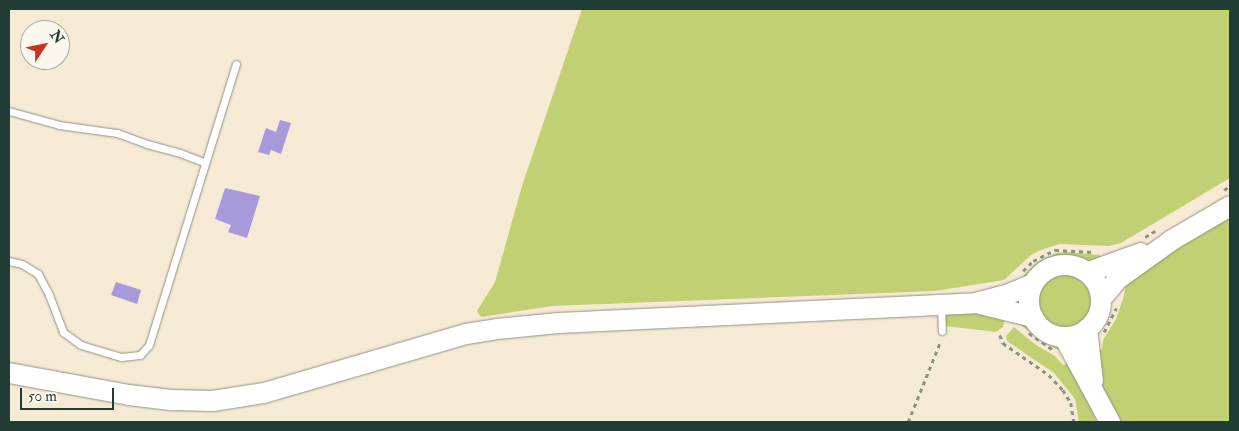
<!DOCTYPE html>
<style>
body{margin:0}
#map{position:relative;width:1239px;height:431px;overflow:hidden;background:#f7ead5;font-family:"IM FELL Double Pica",serif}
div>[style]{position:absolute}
.green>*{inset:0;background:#c0d072}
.round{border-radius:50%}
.building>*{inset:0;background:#a899db}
.path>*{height:2.5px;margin-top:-1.25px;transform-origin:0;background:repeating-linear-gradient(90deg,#8b9484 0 4px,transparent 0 8px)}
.roads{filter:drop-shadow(0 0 1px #8b9484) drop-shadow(0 0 1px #8b9484)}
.lane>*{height:7px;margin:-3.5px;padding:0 3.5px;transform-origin:3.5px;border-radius:3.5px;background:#fff}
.secondary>*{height:20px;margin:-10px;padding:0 10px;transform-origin:10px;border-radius:10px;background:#fff}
.secondary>.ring{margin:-10px;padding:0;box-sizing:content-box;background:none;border:20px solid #fff;border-radius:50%}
span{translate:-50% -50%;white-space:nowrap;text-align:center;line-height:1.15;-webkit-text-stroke:4px #fbf7ec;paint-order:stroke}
.frame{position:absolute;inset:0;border:10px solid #1f3d34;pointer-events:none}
.north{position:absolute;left:20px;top:20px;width:50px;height:50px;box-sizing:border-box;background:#fbf7ec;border:1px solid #a3ada2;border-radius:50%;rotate:56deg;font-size:14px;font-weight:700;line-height:20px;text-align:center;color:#1f3d34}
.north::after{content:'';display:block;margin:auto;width:18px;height:22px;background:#c8321e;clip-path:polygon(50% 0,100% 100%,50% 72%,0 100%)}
.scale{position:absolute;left:20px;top:388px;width:94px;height:22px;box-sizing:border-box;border:2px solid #1f3d34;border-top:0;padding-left:6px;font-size:15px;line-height:18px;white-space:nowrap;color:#1f3d34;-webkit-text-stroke:4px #fbf7ec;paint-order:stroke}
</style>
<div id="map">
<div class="green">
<i style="clip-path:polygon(582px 9px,1230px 9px,1230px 178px,1121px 243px,1109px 246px,1059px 244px,1041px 250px,1031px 255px,1004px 280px,935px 291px,552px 306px,481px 317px,477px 311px,495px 282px,522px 186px)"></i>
<i style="clip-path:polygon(1230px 215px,1230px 422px,1121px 422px,1101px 388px,1094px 352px,1102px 349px,1103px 340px,1116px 319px,1124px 296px,1126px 281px)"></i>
<i style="clip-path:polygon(1067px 252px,1099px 255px,1103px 262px,1093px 264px,1064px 257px,1053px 258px,1041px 264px,1026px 279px,1013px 286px,1037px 262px,1056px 253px)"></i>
<i class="round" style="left:1038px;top:273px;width:54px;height:54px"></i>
<i style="clip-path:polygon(973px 312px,1005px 316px,1003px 327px,996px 332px,945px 326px,945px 318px,948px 313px)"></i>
<i style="clip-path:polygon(1016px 321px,1028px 323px,1035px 332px,1056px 343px,1066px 354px,1040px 340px)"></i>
<i style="clip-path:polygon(1014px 327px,1036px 345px,1055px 356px,1063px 365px,1072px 362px,1097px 422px,1079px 422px,1075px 399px,1054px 373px,1007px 341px,1006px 336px)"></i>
</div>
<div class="building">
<i style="clip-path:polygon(280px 120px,291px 123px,281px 154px,271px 150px,269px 155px,258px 152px,266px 128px,276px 132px)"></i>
<i style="clip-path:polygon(225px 188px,260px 196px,247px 238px,228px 232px,231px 225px,215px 219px)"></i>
<i style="clip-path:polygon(116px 282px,141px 290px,137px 304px,111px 295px)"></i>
</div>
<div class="path">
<i style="left:1224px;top:190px;width:7px;rotate:-34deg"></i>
<i style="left:1145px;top:237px;width:12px;rotate:-31deg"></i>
<i style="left:1023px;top:271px;width:14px;rotate:-45deg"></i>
<i style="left:1033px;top:261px;width:25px;rotate:-27deg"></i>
<i style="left:1055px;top:250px;width:38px;rotate:3deg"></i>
<i style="left:1104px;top:332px;width:27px;rotate:-63deg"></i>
<i style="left:1029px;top:333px;width:29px;rotate:35deg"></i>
<i style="left:1000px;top:335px;width:9px;rotate:69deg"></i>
<i style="left:1003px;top:343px;width:56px;rotate:34.8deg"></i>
<i style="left:1049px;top:375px;width:21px;rotate:47deg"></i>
<i style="left:1063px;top:390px;width:15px;rotate:58deg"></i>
<i style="left:1071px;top:403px;width:19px;rotate:81deg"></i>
<i style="left:908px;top:422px;width:88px;rotate:-68.1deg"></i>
</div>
<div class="roads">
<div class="lane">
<i style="left:9px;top:111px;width:52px;rotate:15.6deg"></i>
<i style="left:59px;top:125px;width:59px;rotate:7.9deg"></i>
<i style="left:117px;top:133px;width:32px;rotate:20deg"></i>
<i style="left:147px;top:144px;width:34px;rotate:15deg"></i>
<i style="left:180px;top:153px;width:26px;rotate:21deg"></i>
<i style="left:9px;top:261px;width:13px;rotate:13deg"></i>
<i style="left:22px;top:264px;width:19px;rotate:32deg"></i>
<i style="left:38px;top:274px;width:24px;rotate:62deg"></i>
<i style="left:49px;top:295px;width:40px;rotate:69deg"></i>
<i style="left:63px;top:332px;width:22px;rotate:36deg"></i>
<i style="left:81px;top:345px;width:42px;rotate:16.7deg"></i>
<i style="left:121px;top:357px;width:19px;rotate:-6deg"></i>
<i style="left:140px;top:355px;width:13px;rotate:-48deg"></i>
<i style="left:149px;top:345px;width:294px;rotate:-72.8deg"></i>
<i style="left:941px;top:306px;width:25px;rotate:88deg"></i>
</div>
<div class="secondary">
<i class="ring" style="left:1029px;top:265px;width:52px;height:52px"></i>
<i style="left:1089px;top:272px;width:55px;rotate:-20.1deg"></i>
<i style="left:1101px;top:299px;width:26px;rotate:-50deg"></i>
<i style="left:1118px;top:279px;width:67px;rotate:-35.8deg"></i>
<i style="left:1172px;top:240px;width:67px;rotate:-30.4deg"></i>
<i style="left:980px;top:304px;width:55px;rotate:13.8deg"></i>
<i style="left:1087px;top:329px;width:52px;rotate:83.4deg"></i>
<i style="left:1064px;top:337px;width:97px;rotate:61.6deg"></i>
<i style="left:9px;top:373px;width:122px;rotate:10.4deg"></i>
<i style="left:129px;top:395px;width:42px;rotate:6.8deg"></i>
<i style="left:171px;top:400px;width:42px;rotate:1.4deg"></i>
<i style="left:213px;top:401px;width:52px;rotate:-8.9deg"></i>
<i style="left:264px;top:393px;width:210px;rotate:-16.3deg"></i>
<i style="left:466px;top:334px;width:31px;rotate:-9deg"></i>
<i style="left:497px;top:329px;width:62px;rotate:-5.5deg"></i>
<i style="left:559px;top:323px;width:417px;rotate:-2.7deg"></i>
<i style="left:976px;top:303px;width:34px;rotate:-15deg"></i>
<i style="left:1009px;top:294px;width:26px;rotate:-23deg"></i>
</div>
</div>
<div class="frame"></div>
<div class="north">N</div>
<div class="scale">50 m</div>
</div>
